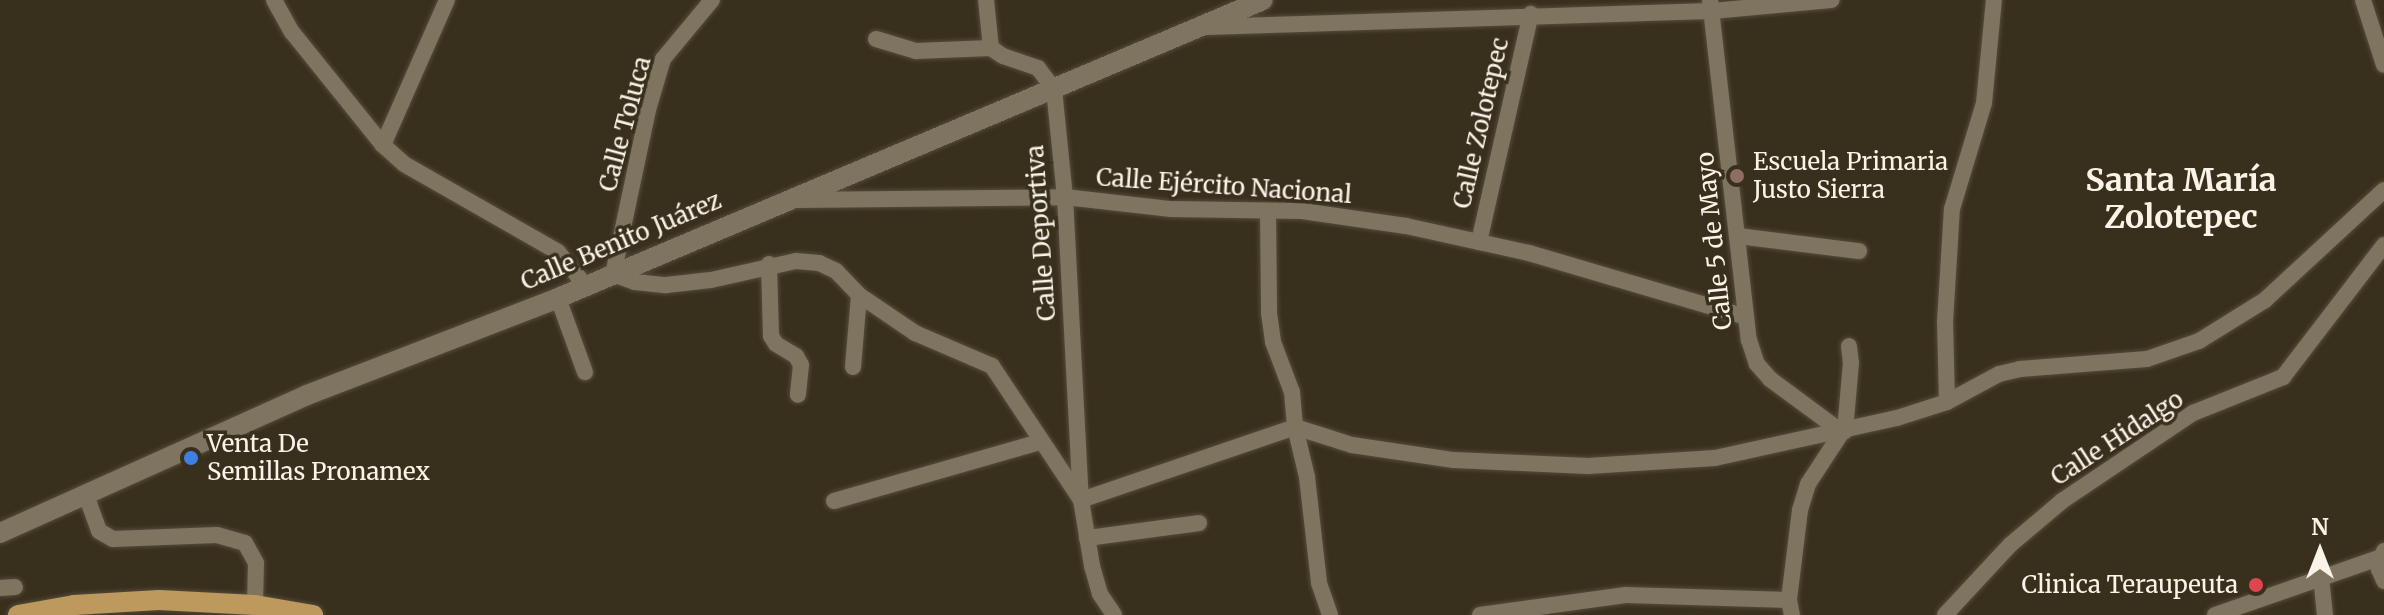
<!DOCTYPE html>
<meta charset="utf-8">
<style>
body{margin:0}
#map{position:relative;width:2384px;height:615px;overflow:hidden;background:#392f1d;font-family:Merriweather,serif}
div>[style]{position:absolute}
.roads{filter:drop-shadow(0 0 2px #544c3c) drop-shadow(0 0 2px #544c3c)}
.minor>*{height:16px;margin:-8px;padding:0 8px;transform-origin:8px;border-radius:8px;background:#7e745f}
.secondary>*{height:20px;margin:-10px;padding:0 10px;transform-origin:10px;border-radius:10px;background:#7e745f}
.primary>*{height:20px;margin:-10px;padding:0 10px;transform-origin:10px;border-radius:10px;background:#bd995d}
.dots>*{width:22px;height:22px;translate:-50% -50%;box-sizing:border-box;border:4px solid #392f1d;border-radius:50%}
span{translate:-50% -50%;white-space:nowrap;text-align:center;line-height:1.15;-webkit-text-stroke:7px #392f1d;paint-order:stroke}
.street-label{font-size:24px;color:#faf4e8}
.poi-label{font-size:24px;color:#faf4e8}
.left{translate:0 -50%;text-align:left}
.right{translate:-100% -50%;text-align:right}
.district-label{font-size:32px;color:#faf4e8;font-weight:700}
.north{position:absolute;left:2280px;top:511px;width:80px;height:80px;-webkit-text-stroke:6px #392f1d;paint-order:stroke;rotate:0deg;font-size:22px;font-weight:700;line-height:32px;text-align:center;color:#faf4e8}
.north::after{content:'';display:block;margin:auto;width:28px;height:36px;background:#faf4e8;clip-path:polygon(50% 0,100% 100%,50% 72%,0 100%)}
</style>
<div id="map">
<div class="roads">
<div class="minor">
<i style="left:274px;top:0;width:37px;rotate:61deg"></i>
<i style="left:292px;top:32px;width:145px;rotate:51.2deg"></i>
<i style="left:383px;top:145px;width:28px;rotate:42deg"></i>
<i style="left:404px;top:164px;width:177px;rotate:29.7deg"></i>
<i style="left:558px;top:252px;width:43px;rotate:50.7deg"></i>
<i style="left:712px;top:0;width:77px;rotate:129.7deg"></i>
<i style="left:663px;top:59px;width:53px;rotate:106.4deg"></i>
<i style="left:648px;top:110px;width:168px;rotate:102deg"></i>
<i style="left:613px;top:274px;width:23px;rotate:20deg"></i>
<i style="left:635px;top:282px;width:31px;rotate:6deg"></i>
<i style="left:666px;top:285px;width:45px;rotate:-6.3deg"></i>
<i style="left:711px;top:280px;width:87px;rotate:-12.6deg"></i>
<i style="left:796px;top:261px;width:23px;rotate:5deg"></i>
<i style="left:819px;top:263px;width:19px;rotate:25deg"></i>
<i style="left:836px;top:271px;width:33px;rotate:46deg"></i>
<i style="left:859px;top:295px;width:68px;rotate:34.2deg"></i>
<i style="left:915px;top:333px;width:84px;rotate:23.2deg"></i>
<i style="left:992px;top:366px;width:161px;rotate:56.4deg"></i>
<i style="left:986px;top:0;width:48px;rotate:84.1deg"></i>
<i style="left:991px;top:48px;width:14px;rotate:34deg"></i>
<i style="left:1003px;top:56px;width:37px;rotate:19deg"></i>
<i style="left:1038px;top:68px;width:26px;rotate:53deg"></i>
<i style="left:1054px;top:89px;width:109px;rotate:84.2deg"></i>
<i style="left:1065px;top:197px;width:303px;rotate:87deg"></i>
<i style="left:1081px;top:500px;width:67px;rotate:80.5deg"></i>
<i style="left:1092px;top:566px;width:29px;rotate:74deg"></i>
<i style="left:1100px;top:594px;width:25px;rotate:56deg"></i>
<i style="left:1710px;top:0;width:342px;rotate:83.5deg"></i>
<i style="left:1749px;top:340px;width:25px;rotate:72deg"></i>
<i style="left:1757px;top:364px;width:20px;rotate:49deg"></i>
<i style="left:1770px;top:379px;width:89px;rotate:36.4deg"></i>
<i style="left:1842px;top:432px;width:62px;rotate:123.2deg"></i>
<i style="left:1808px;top:484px;width:27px;rotate:107deg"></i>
<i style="left:1800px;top:510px;width:91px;rotate:97deg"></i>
<i style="left:1789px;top:600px;width:15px;rotate:79deg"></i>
<i style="left:2363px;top:0;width:68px;rotate:72.1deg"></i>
<i style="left:1207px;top:27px;width:505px;rotate:-1.81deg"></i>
<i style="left:1712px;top:11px;width:120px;rotate:-5.3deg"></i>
<i style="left:876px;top:39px;width:42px;rotate:16.7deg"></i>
<i style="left:916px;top:51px;width:75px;rotate:-2.3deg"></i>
<i style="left:383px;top:145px;width:158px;rotate:-66.2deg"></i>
<i style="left:797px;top:200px;width:268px;rotate:-0.6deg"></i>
<i style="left:1065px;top:197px;width:107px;rotate:6.5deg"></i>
<i style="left:1171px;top:209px;width:131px;rotate:0.9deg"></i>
<i style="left:1302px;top:211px;width:105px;rotate:8.2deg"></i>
<i style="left:1406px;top:226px;width:126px;rotate:12.4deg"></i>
<i style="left:1529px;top:253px;width:226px;rotate:16.4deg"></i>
<i style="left:1268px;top:211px;width:102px;rotate:89.4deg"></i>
<i style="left:1269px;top:313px;width:29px;rotate:82deg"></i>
<i style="left:1273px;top:342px;width:53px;rotate:69.2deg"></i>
<i style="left:1292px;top:392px;width:35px;rotate:85deg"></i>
<i style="left:1295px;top:427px;width:51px;rotate:76.5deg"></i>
<i style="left:1307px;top:477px;width:107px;rotate:83.5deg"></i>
<i style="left:1319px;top:583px;width:34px;rotate:71deg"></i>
<i style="left:1738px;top:236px;width:122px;rotate:7.1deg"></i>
<i style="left:1479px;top:242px;width:234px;rotate:-77.2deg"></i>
<i style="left:769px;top:264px;width:72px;rotate:88.4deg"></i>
<i style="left:771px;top:336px;width:9px;rotate:58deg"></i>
<i style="left:776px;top:344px;width:23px;rotate:31deg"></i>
<i style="left:796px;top:356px;width:10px;rotate:61deg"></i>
<i style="left:801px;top:365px;width:30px;rotate:96deg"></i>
<i style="left:558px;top:298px;width:79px;rotate:70deg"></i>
<i style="left:853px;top:367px;width:72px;rotate:-85.2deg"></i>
<i style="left:1947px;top:402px;width:80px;rotate:-91.4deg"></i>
<i style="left:1945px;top:322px;width:113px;rotate:-86.5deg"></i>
<i style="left:1952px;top:209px;width:111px;rotate:-73.2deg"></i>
<i style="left:1984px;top:103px;width:103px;rotate:-84.5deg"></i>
<i style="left:1845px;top:431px;width:68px;rotate:-85deg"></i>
<i style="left:1851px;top:363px;width:17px;rotate:-97deg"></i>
<i style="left:86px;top:495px;width:38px;rotate:70deg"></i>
<i style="left:99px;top:531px;width:16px;rotate:30deg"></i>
<i style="left:113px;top:539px;width:104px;rotate:-2.2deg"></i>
<i style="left:217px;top:535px;width:29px;rotate:16deg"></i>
<i style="left:245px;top:543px;width:23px;rotate:61deg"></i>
<i style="left:256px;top:563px;width:42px;rotate:91.4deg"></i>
<i style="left:1081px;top:500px;width:226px;rotate:-18.8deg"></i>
<i style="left:1295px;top:427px;width:60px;rotate:17.5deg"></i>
<i style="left:1352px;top:445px;width:103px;rotate:8.4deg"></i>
<i style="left:1454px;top:460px;width:134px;rotate:2.6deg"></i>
<i style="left:1588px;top:466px;width:127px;rotate:-3.6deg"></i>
<i style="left:1715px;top:458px;width:186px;rotate:-12.4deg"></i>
<i style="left:1897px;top:418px;width:52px;rotate:-17.7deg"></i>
<i style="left:1947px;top:402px;width:59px;rotate:-28.3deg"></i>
<i style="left:1999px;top:374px;width:22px;rotate:-13deg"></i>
<i style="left:2020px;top:369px;width:127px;rotate:-4.5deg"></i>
<i style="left:2147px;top:359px;width:55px;rotate:-19.1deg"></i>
<i style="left:2199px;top:341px;width:78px;rotate:-31.8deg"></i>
<i style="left:2265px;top:300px;width:162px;rotate:-42.7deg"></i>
<i style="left:834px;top:501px;width:214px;rotate:-16deg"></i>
<i style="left:1087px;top:538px;width:113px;rotate:-7.6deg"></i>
<i style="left:2384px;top:551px;width:19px;rotate:106deg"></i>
<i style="left:2379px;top:569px;width:13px;rotate:67deg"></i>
<i style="left:2321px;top:577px;width:38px;rotate:84deg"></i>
<i style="left:0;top:588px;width:15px;rotate:-4deg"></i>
<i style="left:1480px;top:615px;width:147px;rotate:-7.8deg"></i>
<i style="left:1626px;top:595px;width:163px;rotate:1.8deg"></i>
<i style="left:1945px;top:615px;width:96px;rotate:-47.1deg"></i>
<i style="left:2010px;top:545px;width:68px;rotate:-40.2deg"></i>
<i style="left:2062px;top:501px;width:158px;rotate:-33.9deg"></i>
<i style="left:2193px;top:413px;width:97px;rotate:-21.8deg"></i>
<i style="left:2283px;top:377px;width:166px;rotate:-52.6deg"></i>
<i style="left:2215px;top:615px;width:179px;rotate:-19.2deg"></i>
</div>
<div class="secondary">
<i style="left:0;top:533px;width:337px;rotate:-24.2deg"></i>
<i style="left:307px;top:395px;width:269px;rotate:-21.1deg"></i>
<i style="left:558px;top:298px;width:765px;rotate:-22.91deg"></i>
</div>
<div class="primary">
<i style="left:18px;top:615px;width:57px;rotate:-10.1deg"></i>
<i style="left:74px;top:605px;width:85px;rotate:-3.4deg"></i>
<i style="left:159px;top:600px;width:96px;rotate:3deg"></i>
<i style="left:255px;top:605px;width:59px;rotate:9.8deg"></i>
</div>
</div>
<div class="dots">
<i style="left:1737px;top:176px;background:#8d6e63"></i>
<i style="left:191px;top:458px;background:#3f7fe0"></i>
<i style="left:2256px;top:585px;background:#e0444e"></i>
</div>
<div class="street-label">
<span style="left:1481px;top:123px;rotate:-77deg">Calle Zolotepec</span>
<span style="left:625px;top:124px;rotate:-75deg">Calle Toluca</span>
<span style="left:1224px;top:186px;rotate:4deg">Calle Ejército Nacional</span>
<span style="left:1041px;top:233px;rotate:-94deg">Calle Deportiva</span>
<span style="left:621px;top:241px;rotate:-23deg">Calle Benito Juárez</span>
<span style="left:1714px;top:241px;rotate:-96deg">Calle 5 de Mayo</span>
<span style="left:2117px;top:438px;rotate:-33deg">Calle Hidalgo</span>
</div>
<div class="poi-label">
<span class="left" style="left:1753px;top:176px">Escuela Primaria<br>Justo Sierra</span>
<span class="left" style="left:207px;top:458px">Venta De<br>Semillas Pronamex</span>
<span class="right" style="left:2238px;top:585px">Clinica Teraupeuta</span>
</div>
<div class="district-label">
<span style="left:2181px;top:199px">Santa María<br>Zolotepec</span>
</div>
<div class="north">N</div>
</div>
